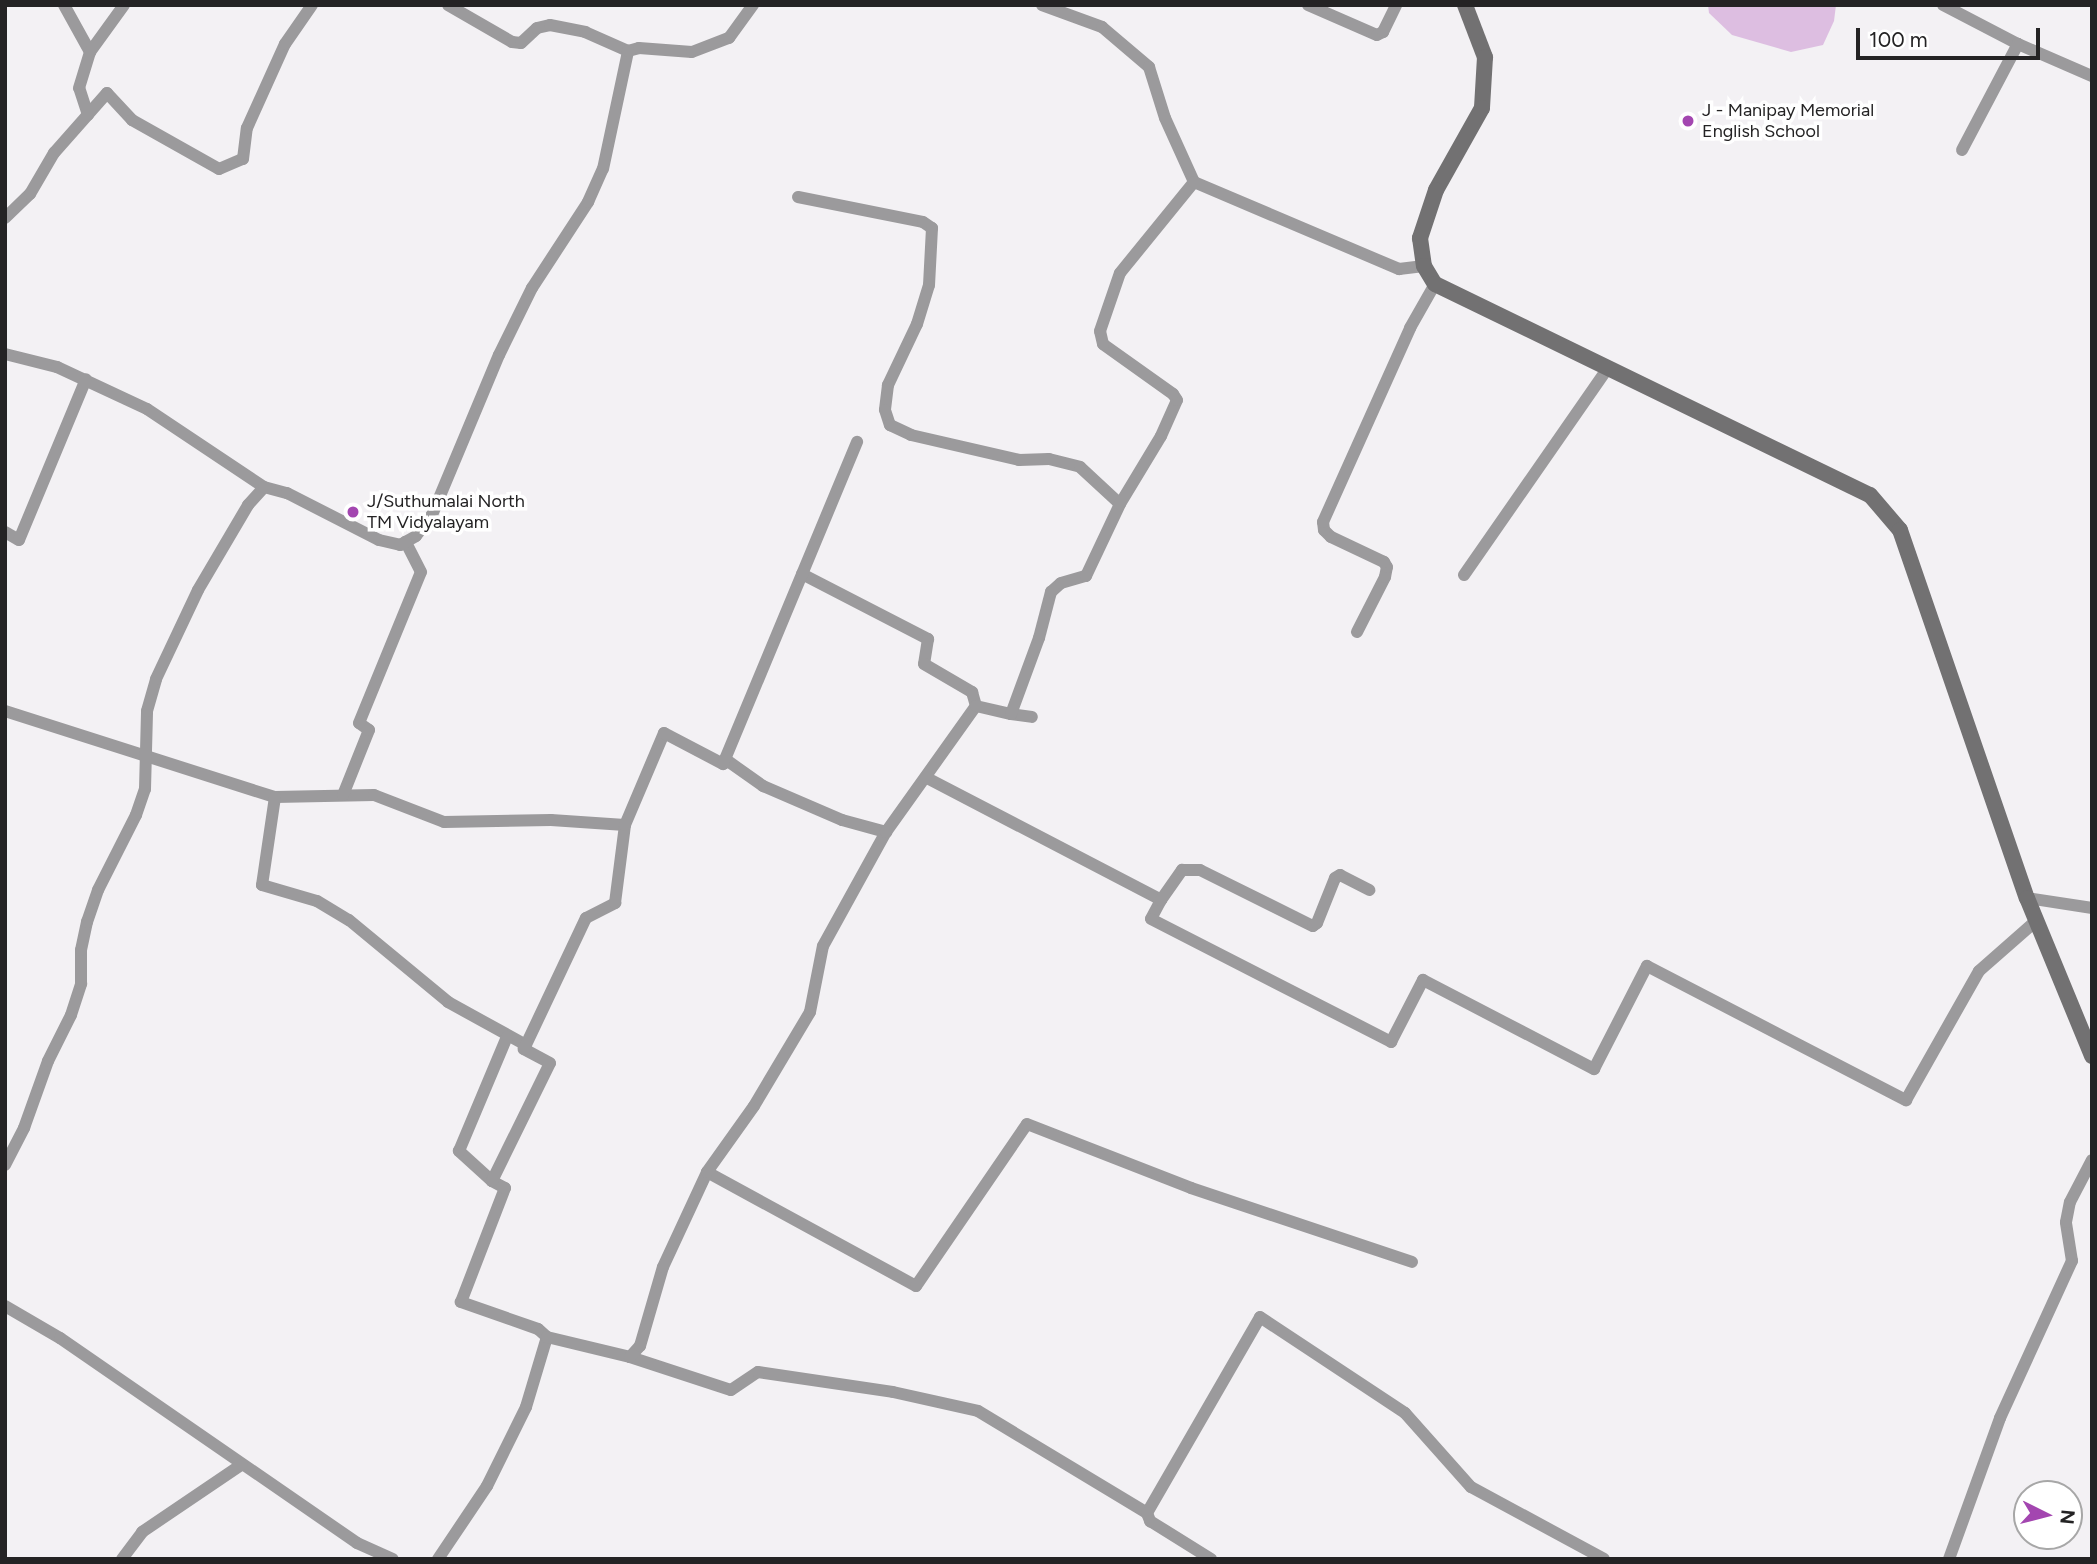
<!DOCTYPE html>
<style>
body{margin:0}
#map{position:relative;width:2097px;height:1564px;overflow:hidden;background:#f3f1f4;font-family:Figtree,sans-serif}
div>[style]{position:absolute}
.green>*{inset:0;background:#ddbee1}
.street>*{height:12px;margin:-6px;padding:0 6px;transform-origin:6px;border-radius:6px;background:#9b9a9c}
.secondary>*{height:16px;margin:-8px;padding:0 8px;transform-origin:8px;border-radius:8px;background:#727172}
.dots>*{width:19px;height:19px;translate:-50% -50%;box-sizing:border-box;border:4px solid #fff;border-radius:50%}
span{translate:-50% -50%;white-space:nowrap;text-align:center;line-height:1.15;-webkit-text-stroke:7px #fff;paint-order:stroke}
.poi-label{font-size:18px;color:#242324}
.left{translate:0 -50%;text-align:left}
.frame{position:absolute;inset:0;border:7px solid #242324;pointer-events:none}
.north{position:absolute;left:2013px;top:1480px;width:70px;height:70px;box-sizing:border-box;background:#fff;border:2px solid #a7a7a7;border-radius:50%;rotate:96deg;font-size:19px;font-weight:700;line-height:28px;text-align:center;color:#242324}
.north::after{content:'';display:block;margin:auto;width:24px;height:32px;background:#a346b0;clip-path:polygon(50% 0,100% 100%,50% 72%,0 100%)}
.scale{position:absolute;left:1856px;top:28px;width:184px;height:32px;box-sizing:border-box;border:4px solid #242324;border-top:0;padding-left:9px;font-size:21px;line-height:24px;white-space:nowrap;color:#242324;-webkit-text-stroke:5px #fff;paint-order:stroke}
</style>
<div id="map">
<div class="green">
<i style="clip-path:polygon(1708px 5px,1836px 5px,1834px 21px,1823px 45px,1791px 52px,1732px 35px,1709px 13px)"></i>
</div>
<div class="street">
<i style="left:64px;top:5px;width:54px;rotate:61deg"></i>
<i style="left:448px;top:5px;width:74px;rotate:30deg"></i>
<i style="left:512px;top:42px;width:9px;rotate:6deg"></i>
<i style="left:521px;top:43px;width:22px;rotate:-43deg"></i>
<i style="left:537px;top:28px;width:13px;rotate:-13deg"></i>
<i style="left:550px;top:25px;width:36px;rotate:11deg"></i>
<i style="left:585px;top:32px;width:47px;rotate:23.8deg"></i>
<i style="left:1042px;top:5px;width:64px;rotate:20.1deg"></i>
<i style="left:1102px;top:27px;width:62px;rotate:40.4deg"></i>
<i style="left:1149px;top:67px;width:53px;rotate:72.6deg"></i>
<i style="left:1165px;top:118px;width:70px;rotate:65.6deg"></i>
<i style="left:1308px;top:5px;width:75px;rotate:23.5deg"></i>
<i style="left:1377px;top:35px;width:7px;rotate:-27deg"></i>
<i style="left:1383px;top:32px;width:30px;rotate:-64deg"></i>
<i style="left:1943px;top:5px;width:85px;rotate:27.5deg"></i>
<i style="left:2018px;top:44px;width:81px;rotate:23.4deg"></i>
<i style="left:88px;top:115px;width:28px;rotate:-108deg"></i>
<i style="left:79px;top:88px;width:38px;rotate:-73deg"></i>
<i style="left:90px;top:52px;width:58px;rotate:-54.1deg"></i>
<i style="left:1962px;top:150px;width:120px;rotate:-62.2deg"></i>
<i style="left:798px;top:197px;width:127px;rotate:11.3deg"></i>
<i style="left:923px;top:222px;width:11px;rotate:34deg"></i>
<i style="left:932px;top:228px;width:57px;rotate:93deg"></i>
<i style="left:929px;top:285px;width:41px;rotate:107.1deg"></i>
<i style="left:917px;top:324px;width:68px;rotate:115.4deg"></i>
<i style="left:888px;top:385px;width:25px;rotate:97deg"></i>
<i style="left:885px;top:410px;width:16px;rotate:72deg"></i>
<i style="left:890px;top:425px;width:23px;rotate:25deg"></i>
<i style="left:911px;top:435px;width:111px;rotate:13deg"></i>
<i style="left:1019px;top:460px;width:30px;rotate:-2deg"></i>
<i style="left:1049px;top:459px;width:32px;rotate:14deg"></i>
<i style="left:1080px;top:467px;width:54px;rotate:42.8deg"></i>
<i style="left:5px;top:218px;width:35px;rotate:-44deg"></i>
<i style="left:30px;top:194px;width:48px;rotate:-59.7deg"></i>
<i style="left:54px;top:153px;width:80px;rotate:-48.5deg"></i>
<i style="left:107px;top:93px;width:37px;rotate:47deg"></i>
<i style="left:132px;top:120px;width:100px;rotate:29.4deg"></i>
<i style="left:219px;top:169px;width:26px;rotate:-23deg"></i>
<i style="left:243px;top:159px;width:31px;rotate:-83deg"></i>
<i style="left:247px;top:128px;width:92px;rotate:-65.7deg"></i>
<i style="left:285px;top:44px;width:47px;rotate:-55.3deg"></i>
<i style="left:5px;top:354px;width:54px;rotate:14deg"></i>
<i style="left:57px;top:367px;width:99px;rotate:25deg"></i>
<i style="left:147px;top:409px;width:141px;rotate:33.7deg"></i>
<i style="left:5px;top:532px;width:16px;rotate:30deg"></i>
<i style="left:19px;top:540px;width:174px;rotate:-67.4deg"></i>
<i style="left:802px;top:574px;width:142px;rotate:27.3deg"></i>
<i style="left:928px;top:639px;width:25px;rotate:99deg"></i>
<i style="left:924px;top:664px;width:56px;rotate:30.3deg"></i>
<i style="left:972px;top:692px;width:15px;rotate:74deg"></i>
<i style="left:1464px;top:575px;width:251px;rotate:-55.2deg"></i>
<i style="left:1357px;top:632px;width:62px;rotate:-63deg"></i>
<i style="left:1385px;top:577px;width:10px;rotate:-79deg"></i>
<i style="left:1387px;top:567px;width:6px;rotate:-121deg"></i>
<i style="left:1384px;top:562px;width:59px;rotate:-154.7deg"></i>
<i style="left:1331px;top:537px;width:10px;rotate:-135deg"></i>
<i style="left:1324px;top:530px;width:8px;rotate:-97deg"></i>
<i style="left:1323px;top:522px;width:213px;rotate:-65.8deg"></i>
<i style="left:1410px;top:328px;width:51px;rotate:-60.4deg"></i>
<i style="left:5px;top:711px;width:283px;rotate:17.7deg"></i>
<i style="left:275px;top:797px;width:99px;rotate:-1.2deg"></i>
<i style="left:374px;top:795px;width:75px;rotate:21.1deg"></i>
<i style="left:444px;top:822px;width:107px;rotate:-1.1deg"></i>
<i style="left:551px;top:820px;width:74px;rotate:3.9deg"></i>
<i style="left:1011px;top:714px;width:21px;rotate:8deg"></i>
<i style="left:725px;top:759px;width:47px;rotate:35.4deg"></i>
<i style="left:763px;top:786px;width:86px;rotate:23.3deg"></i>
<i style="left:842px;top:820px;width:46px;rotate:15.3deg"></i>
<i style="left:927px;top:778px;width:264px;rotate:27.5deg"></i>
<i style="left:1161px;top:900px;width:21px;rotate:118deg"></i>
<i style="left:1151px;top:919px;width:270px;rotate:27.1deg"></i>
<i style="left:1391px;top:1042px;width:70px;rotate:-62.7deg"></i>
<i style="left:1423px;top:980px;width:193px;rotate:27.5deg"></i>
<i style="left:1594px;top:1069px;width:116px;rotate:-62.8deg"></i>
<i style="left:1647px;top:966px;width:292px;rotate:27.4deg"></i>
<i style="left:1906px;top:1100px;width:148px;rotate:-60.5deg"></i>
<i style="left:1979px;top:971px;width:76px;rotate:-41.3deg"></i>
<i style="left:343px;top:795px;width:70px;rotate:-68.2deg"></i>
<i style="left:369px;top:730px;width:12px;rotate:-145deg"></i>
<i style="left:359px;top:723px;width:163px;rotate:-67.7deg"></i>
<i style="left:421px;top:572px;width:34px;rotate:-117deg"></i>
<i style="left:275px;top:797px;width:89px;rotate:98.4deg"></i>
<i style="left:262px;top:885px;width:57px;rotate:16.2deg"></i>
<i style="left:317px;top:901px;width:37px;rotate:31deg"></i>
<i style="left:349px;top:920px;width:129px;rotate:39.6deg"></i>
<i style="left:448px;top:1002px;width:89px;rotate:28.9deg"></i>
<i style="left:2027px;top:898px;width:66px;rotate:8.7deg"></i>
<i style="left:1161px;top:900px;width:37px;rotate:-55deg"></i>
<i style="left:1182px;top:870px;width:18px"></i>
<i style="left:1200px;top:870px;width:126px;rotate:26.4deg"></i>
<i style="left:1313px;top:926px;width:5px;rotate:-37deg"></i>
<i style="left:1317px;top:923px;width:48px;rotate:-68.2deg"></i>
<i style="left:1335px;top:878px;width:6px;rotate:-31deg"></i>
<i style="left:1340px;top:875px;width:33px;rotate:27deg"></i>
<i style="left:5px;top:1165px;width:42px;rotate:-62.8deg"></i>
<i style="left:24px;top:1128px;width:71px;rotate:-70.3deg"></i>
<i style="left:48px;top:1061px;width:51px;rotate:-63.4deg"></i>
<i style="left:71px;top:1015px;width:33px;rotate:-72deg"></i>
<i style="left:81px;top:984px;width:34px;rotate:-90deg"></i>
<i style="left:81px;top:950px;width:29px;rotate:-78deg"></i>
<i style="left:87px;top:922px;width:34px;rotate:-71deg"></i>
<i style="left:98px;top:890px;width:84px;rotate:-63.1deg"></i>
<i style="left:136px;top:815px;width:28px;rotate:-71deg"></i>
<i style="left:145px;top:789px;width:78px;rotate:-88.5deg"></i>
<i style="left:147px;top:711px;width:33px;rotate:-74deg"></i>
<i style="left:156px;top:679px;width:98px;rotate:-64.7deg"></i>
<i style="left:198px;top:590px;width:99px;rotate:-59.5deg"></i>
<i style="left:248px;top:505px;width:24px;rotate:-48deg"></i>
<i style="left:264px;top:487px;width:24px;rotate:15deg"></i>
<i style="left:287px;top:493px;width:103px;rotate:27.1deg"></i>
<i style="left:379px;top:540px;width:22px;rotate:13deg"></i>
<i style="left:400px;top:545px;width:18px;rotate:-29deg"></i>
<i style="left:416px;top:536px;width:26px;rotate:-53deg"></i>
<i style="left:432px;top:515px;width:173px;rotate:-67.3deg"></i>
<i style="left:499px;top:355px;width:75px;rotate:-63.8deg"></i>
<i style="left:532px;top:288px;width:103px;rotate:-56.9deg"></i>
<i style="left:588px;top:202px;width:36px;rotate:-66deg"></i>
<i style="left:603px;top:169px;width:121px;rotate:-78deg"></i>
<i style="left:628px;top:51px;width:11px;rotate:-15deg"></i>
<i style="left:639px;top:48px;width:53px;rotate:4.3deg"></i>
<i style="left:692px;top:52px;width:40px;rotate:-21deg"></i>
<i style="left:729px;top:38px;width:41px;rotate:-54deg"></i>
<i style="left:707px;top:1172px;width:238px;rotate:28.6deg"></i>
<i style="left:916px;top:1286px;width:196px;rotate:-55.6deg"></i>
<i style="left:1027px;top:1124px;width:176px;rotate:21.3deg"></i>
<i style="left:1191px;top:1188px;width:233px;rotate:18.5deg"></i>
<i style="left:492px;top:1181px;width:45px;rotate:-137.7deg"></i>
<i style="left:459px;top:1151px;width:124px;rotate:-67.2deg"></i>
<i style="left:5px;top:1306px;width:64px;rotate:30.2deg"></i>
<i style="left:60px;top:1338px;width:361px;rotate:34.6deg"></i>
<i style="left:357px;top:1543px;width:39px;rotate:24deg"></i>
<i style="left:547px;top:1337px;width:12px;rotate:-138deg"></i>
<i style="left:538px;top:1329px;width:82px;rotate:-160.7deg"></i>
<i style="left:461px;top:1302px;width:122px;rotate:-68.9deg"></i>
<i style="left:505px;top:1188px;width:15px;rotate:-152deg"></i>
<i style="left:492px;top:1181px;width:131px;rotate:-63.8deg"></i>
<i style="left:550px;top:1063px;width:30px;rotate:-152deg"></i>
<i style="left:524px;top:1049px;width:145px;rotate:-64.7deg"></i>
<i style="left:586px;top:918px;width:33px;rotate:-27deg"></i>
<i style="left:615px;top:903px;width:79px;rotate:-82.7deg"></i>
<i style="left:625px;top:825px;width:100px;rotate:-67deg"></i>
<i style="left:664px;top:733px;width:67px;rotate:27.7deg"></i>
<i style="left:723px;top:764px;width:349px;rotate:-67.4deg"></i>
<i style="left:630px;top:1357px;width:106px;rotate:18.1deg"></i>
<i style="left:731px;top:1390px;width:32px;rotate:-34deg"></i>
<i style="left:758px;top:1372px;width:136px;rotate:8.4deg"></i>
<i style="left:893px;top:1392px;width:87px;rotate:12.6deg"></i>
<i style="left:978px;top:1411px;width:197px;rotate:31.1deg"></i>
<i style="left:1147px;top:1513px;width:226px;rotate:-60deg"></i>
<i style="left:1260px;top:1317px;width:174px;rotate:33.5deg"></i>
<i style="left:1405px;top:1413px;width:99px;rotate:48.3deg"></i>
<i style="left:1471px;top:1487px;width:151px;rotate:28.4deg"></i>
<i style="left:1147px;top:1513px;width:9px;rotate:69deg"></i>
<i style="left:1150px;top:1521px;width:72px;rotate:31.9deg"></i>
<i style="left:122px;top:1559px;width:34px;rotate:-53deg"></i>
<i style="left:142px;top:1532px;width:120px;rotate:-34.1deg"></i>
<i style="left:438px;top:1559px;width:88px;rotate:-56.1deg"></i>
<i style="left:487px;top:1486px;width:88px;rotate:-63.7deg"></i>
<i style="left:526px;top:1407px;width:73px;rotate:-73.3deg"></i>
<i style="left:547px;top:1337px;width:85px;rotate:13.5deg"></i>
<i style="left:630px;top:1357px;width:15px;rotate:-48deg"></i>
<i style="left:640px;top:1346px;width:82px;rotate:-73.8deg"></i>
<i style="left:663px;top:1267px;width:105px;rotate:-65.1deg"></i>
<i style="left:707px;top:1172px;width:81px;rotate:-54.5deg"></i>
<i style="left:754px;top:1106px;width:109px;rotate:-59.2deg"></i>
<i style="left:810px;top:1012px;width:67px;rotate:-78.9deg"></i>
<i style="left:823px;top:946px;width:130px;rotate:-61.1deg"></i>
<i style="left:886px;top:832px;width:155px;rotate:-54.5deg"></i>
<i style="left:976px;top:706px;width:36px;rotate:13deg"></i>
<i style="left:1011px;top:714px;width:81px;rotate:-69.8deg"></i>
<i style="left:1039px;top:638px;width:48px;rotate:-75.4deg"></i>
<i style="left:1051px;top:592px;width:13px;rotate:-42deg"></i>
<i style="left:1061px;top:583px;width:26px;rotate:-16deg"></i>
<i style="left:1086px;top:576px;width:80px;rotate:-64.7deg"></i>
<i style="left:1120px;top:504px;width:79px;rotate:-58.9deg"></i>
<i style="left:1161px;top:436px;width:39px;rotate:-66deg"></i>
<i style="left:1177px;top:400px;width:7px;rotate:-124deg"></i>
<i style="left:1173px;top:394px;width:86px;rotate:-144.5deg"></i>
<i style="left:1103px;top:344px;width:13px;rotate:-103deg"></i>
<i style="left:1100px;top:331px;width:61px;rotate:-71deg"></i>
<i style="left:1120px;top:273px;width:117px;rotate:-50.9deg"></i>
<i style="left:1194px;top:182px;width:223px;rotate:23deg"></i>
<i style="left:1399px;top:269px;width:25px;rotate:-7deg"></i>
<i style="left:1949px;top:1559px;width:150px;rotate:-70.1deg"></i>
<i style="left:2000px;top:1418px;width:173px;rotate:-65.4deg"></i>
<i style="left:2072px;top:1261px;width:39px;rotate:-99deg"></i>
<i style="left:2066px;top:1222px;width:20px;rotate:-79deg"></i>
<i style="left:2070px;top:1202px;width:47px;rotate:-62.4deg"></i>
</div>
<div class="secondary">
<i style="left:1465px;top:5px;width:56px;rotate:69deg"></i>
<i style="left:1485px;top:57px;width:51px;rotate:93.4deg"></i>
<i style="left:1482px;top:108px;width:94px;rotate:119.3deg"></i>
<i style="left:1436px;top:190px;width:51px;rotate:108.4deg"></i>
<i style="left:1420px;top:238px;width:28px;rotate:82deg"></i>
<i style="left:1424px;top:266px;width:21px;rotate:59deg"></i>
<i style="left:1435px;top:284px;width:483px;rotate:25.9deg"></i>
<i style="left:1870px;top:495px;width:46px;rotate:49.4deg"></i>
<i style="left:1900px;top:530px;width:389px;rotate:71deg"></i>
<i style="left:2027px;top:898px;width:171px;rotate:67.6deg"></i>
</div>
<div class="dots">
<i style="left:1688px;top:121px;background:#a346b0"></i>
<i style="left:353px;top:512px;background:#a346b0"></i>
</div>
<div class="poi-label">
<span class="left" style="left:1702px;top:121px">J - Manipay Memorial<br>English School</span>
<span class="left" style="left:367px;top:512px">J/Suthumalai North<br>TM Vidyalayam</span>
</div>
<div class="frame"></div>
<div class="north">N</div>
<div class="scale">100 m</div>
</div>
